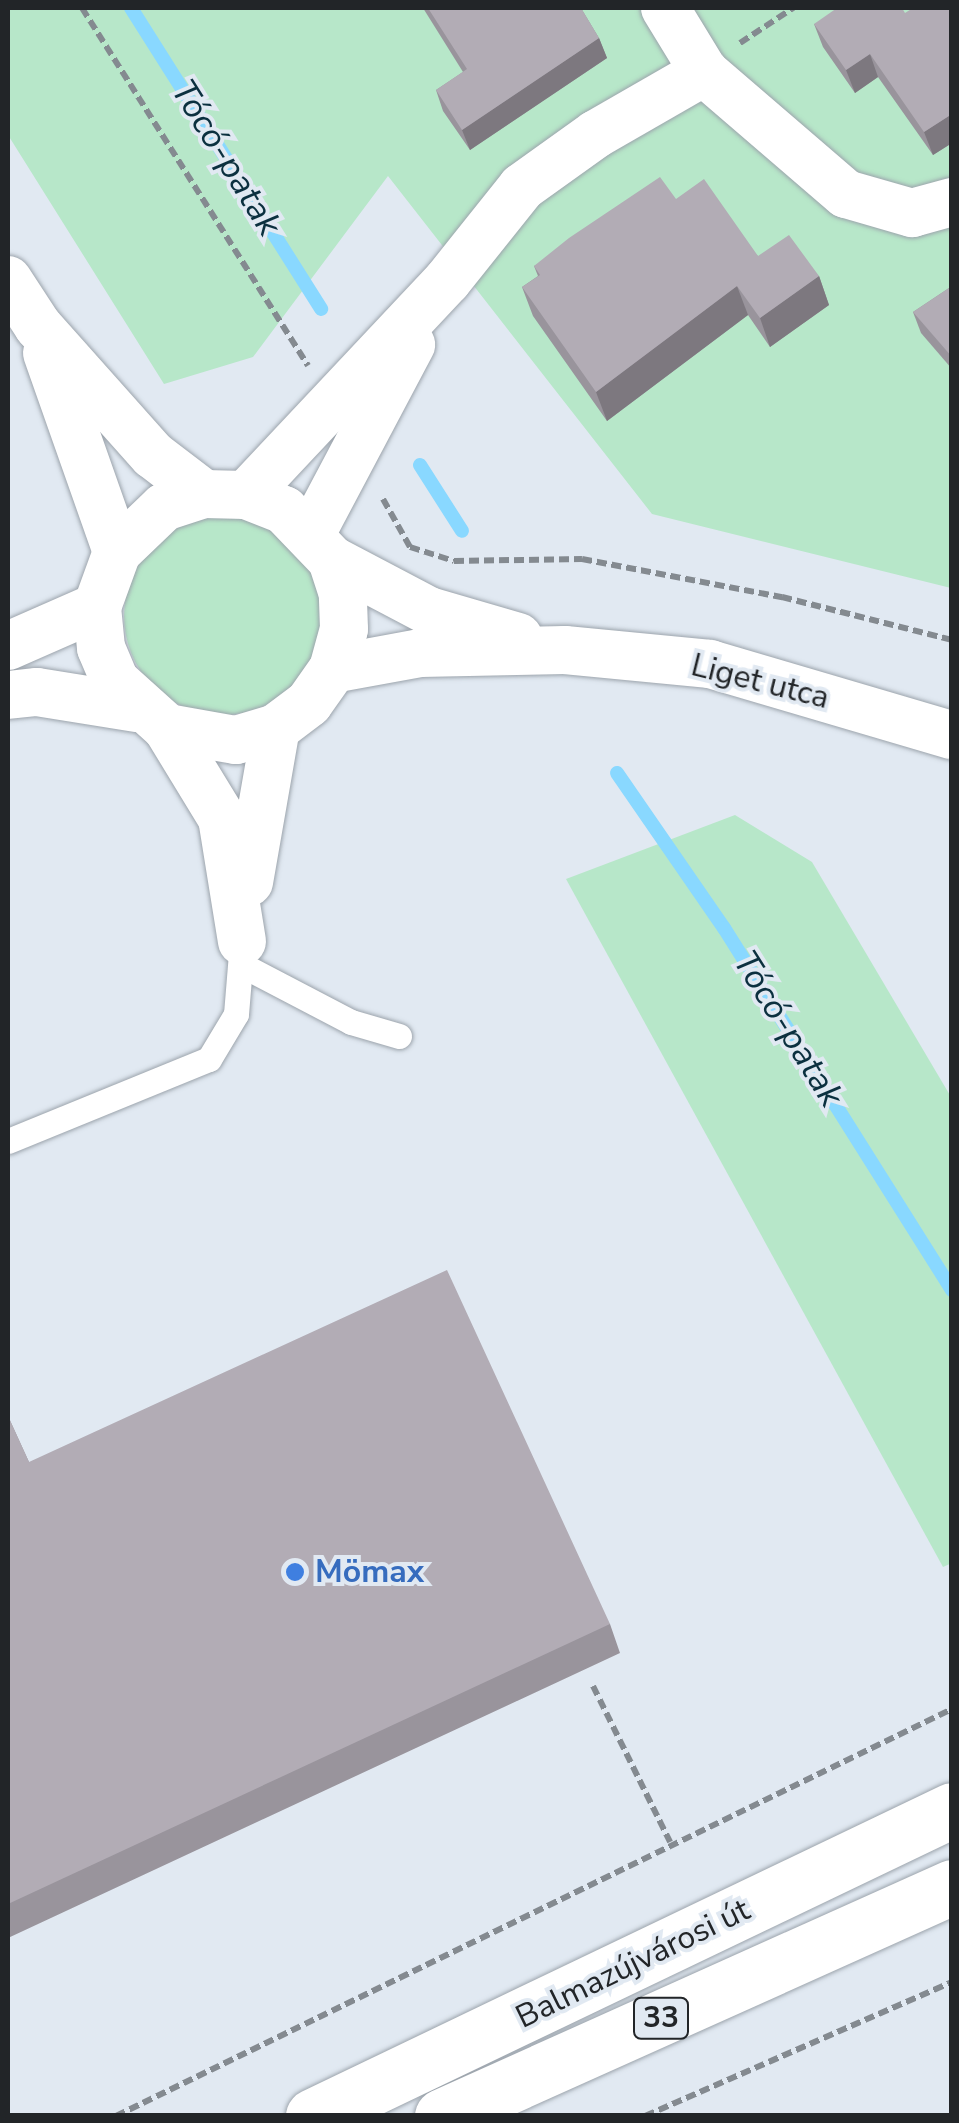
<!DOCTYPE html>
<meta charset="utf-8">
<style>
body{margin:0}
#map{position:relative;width:959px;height:2123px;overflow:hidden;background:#e1e9f2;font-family:"Nunito Sans",sans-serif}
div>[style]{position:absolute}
.green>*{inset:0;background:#b7e7c9}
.round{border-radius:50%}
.stream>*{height:14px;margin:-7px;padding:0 7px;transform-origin:7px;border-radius:7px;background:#89d8ff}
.path>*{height:6px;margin-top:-3px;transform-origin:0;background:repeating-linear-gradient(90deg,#848a90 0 10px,transparent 0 15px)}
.roads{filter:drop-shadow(0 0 2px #9ca4ac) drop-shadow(0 0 2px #9ca4ac)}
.service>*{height:25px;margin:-12.5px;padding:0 12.5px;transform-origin:12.5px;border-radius:12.5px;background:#fff}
.minor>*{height:48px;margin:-24px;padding:0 24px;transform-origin:24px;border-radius:24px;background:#fff}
.primary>*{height:55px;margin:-27.5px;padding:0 27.5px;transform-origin:27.5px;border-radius:27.5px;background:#fff}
.wall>*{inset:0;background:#99949c}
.shaded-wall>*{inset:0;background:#7d787f}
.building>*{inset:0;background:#b2acb5}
.dots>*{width:28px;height:28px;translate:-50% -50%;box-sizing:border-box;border:5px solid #e1e9f2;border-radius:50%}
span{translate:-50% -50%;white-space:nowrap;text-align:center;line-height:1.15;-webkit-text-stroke:8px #e1e9f2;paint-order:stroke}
.shield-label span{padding:2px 8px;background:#e1e9f2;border:2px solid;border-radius:8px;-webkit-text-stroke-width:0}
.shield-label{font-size:30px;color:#222528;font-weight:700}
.street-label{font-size:32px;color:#222528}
.shop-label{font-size:32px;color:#366cbe;font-weight:700}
.left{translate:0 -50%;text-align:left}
.water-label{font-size:35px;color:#0b303f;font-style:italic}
.frame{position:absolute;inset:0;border:10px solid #222528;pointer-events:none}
</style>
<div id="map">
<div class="green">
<i style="clip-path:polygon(8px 8px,951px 8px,951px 588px,652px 514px,388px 176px,253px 357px,164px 384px,8px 135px)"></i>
<i class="round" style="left:124px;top:517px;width:198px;height:198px"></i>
<i style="clip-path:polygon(735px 815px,812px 862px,951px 1097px,952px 1563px,943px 1567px,566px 879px)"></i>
</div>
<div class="stream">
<i style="left:131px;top:8px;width:356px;rotate:57.7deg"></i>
<i style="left:420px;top:465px;width:78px;rotate:57.5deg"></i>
<i style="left:617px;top:773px;width:188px;rotate:55.4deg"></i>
<i style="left:724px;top:928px;width:428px;rotate:57.8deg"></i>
</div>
<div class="path">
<i style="left:82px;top:8px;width:423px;rotate:57.7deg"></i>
<i style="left:740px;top:43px;width:64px;rotate:-33.4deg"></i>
<i style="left:383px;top:499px;width:55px;rotate:60.6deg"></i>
<i style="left:410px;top:547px;width:46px;rotate:17.7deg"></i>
<i style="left:454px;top:561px;width:128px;rotate:-0.9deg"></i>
<i style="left:582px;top:559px;width:204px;rotate:10.8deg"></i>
<i style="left:782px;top:597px;width:175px;rotate:14.2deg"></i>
<i style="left:593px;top:1686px;width:174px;rotate:63.7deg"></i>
<i style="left:116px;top:2116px;width:930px;rotate:-25.96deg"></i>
<i style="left:645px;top:2116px;width:335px;rotate:-23.6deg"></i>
</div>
<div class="roads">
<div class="service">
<i style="left:242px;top:965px;width:123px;rotate:27.6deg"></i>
<i style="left:351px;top:1022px;width:50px;rotate:16.3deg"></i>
<i style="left:8px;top:1141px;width:217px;rotate:-22.2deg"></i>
<i style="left:209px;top:1059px;width:52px;rotate:-59deg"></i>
<i style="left:236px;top:1014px;width:73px;rotate:-85.3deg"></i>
</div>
<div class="minor">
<i style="left:665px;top:8px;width:75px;rotate:58.6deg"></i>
<i style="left:704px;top:72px;width:187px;rotate:40.7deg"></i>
<i style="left:846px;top:194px;width:69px;rotate:16.1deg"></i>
<i style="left:912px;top:213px;width:41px;rotate:-15.4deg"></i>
<i style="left:8px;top:280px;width:55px;rotate:56.9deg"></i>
<i style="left:38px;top:326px;width:173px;rotate:48.3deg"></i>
<i style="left:153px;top:455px;width:64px;rotate:37.4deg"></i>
<i style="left:47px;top:353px;width:211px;rotate:70.6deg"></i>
<i style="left:246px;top:495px;width:294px;rotate:-46.8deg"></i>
<i style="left:447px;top:281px;width:120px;rotate:-51.4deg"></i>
<i style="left:522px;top:187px;width:91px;rotate:-35.6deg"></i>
<i style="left:596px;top:134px;width:125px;rotate:-29.9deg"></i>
<i style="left:312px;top:532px;width:212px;rotate:-62.1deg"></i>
<i style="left:332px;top:560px;width:110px;rotate:27.7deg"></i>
<i style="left:429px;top:611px;width:93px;rotate:16.3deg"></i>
<i style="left:8px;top:646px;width:97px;rotate:-23.7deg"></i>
<i style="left:333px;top:669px;width:88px;rotate:-10.4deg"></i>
<i style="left:420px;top:653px;width:145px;rotate:-1.2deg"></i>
<i style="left:565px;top:650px;width:146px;rotate:5.5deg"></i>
<i style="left:710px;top:664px;width:252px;rotate:16.4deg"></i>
<i style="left:8px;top:695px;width:29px;rotate:-6deg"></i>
<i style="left:37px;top:692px;width:101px;rotate:9.1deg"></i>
<i style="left:167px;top:728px;width:70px;rotate:9.9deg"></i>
<i style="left:236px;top:740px;width:42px;rotate:-16.7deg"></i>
<i style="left:276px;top:728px;width:41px;rotate:-37.1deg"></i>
<i style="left:309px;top:703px;width:42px;rotate:-54.8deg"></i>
<i style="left:333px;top:669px;width:41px;rotate:-74.6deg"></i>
<i style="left:344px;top:629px;width:35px;rotate:-92deg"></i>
<i style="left:343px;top:594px;width:36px;rotate:-108deg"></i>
<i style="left:332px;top:560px;width:69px;rotate:-133.8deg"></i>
<i style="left:284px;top:510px;width:41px;rotate:-158.5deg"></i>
<i style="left:246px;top:495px;width:42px;rotate:-178.6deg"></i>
<i style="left:204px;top:494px;width:42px;rotate:162deg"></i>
<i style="left:164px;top:507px;width:65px;rotate:136.2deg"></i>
<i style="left:117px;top:552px;width:59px;rotate:110deg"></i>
<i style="left:97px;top:607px;width:41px;rotate:84.4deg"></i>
<i style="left:101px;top:648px;width:36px;rotate:67deg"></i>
<i style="left:115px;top:681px;width:70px;rotate:42.1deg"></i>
<i style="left:167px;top:728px;width:105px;rotate:58.6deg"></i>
<i style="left:222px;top:818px;width:125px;rotate:80.8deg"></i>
<i style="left:249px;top:882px;width:156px;rotate:-80.1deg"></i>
</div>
<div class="primary">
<i style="left:313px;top:2116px;width:708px;rotate:-25.59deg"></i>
<i style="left:442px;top:2116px;width:559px;rotate:-24.18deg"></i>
</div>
</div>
<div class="wall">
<i style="clip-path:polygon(423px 8px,581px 8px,599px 38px,607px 58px,470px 150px,443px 111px,436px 90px,463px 72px)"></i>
<i style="clip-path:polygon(952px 8px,952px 143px,933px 155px,878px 77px,855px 93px,823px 47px,814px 24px)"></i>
<i style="clip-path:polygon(676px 199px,758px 256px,819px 276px,829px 305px,770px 347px,748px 315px,607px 421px,533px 316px,522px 287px,538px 276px,534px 266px)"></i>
<i style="clip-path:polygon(952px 286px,952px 369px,921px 333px,913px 312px)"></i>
<i style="clip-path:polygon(8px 1416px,29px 1462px,610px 1624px,620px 1653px,8px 1938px)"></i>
</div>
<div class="shaded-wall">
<i style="clip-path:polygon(599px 38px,607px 58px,470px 150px,462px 130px)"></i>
<i style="clip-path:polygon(870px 54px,878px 77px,855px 93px,846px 70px)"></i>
<i style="clip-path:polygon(952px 114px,952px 143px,933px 155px,924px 132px)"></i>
<i style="clip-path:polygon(819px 276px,829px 305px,770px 347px,760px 318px)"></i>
<i style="clip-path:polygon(737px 286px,748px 315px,607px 421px,596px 392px)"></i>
</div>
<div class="building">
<i style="clip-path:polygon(428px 8px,581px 8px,599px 38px,462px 130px,436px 90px,467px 69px)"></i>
<i style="clip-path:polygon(837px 8px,902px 8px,905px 13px,913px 8px,952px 8px,952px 114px,924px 132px,870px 54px,846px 70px,814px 24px)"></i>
<i style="clip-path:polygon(660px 177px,676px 199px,704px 179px,758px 256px,789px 235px,819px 276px,760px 318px,737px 286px,596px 392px,522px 287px,540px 275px,534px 266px,569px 238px)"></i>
<i style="clip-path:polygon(952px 286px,952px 357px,913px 312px)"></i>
<i style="clip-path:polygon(447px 1270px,610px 1624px,8px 1904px,8px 1416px,29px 1462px)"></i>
</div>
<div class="dots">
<i style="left:295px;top:1572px;background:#3f7fe0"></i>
</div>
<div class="shield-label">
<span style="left:661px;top:2018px">33</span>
</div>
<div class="street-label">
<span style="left:760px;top:682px;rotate:14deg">Liget utca</span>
<span style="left:633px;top:1964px;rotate:-26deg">Balmazújvárosi út</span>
</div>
<div class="shop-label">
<span class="left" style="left:315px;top:1572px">Mömax</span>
</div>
<div class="water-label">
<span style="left:226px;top:158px;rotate:58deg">Tócó-patak</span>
<span style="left:788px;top:1029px;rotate:58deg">Tócó-patak</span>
</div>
<div class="frame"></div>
</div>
